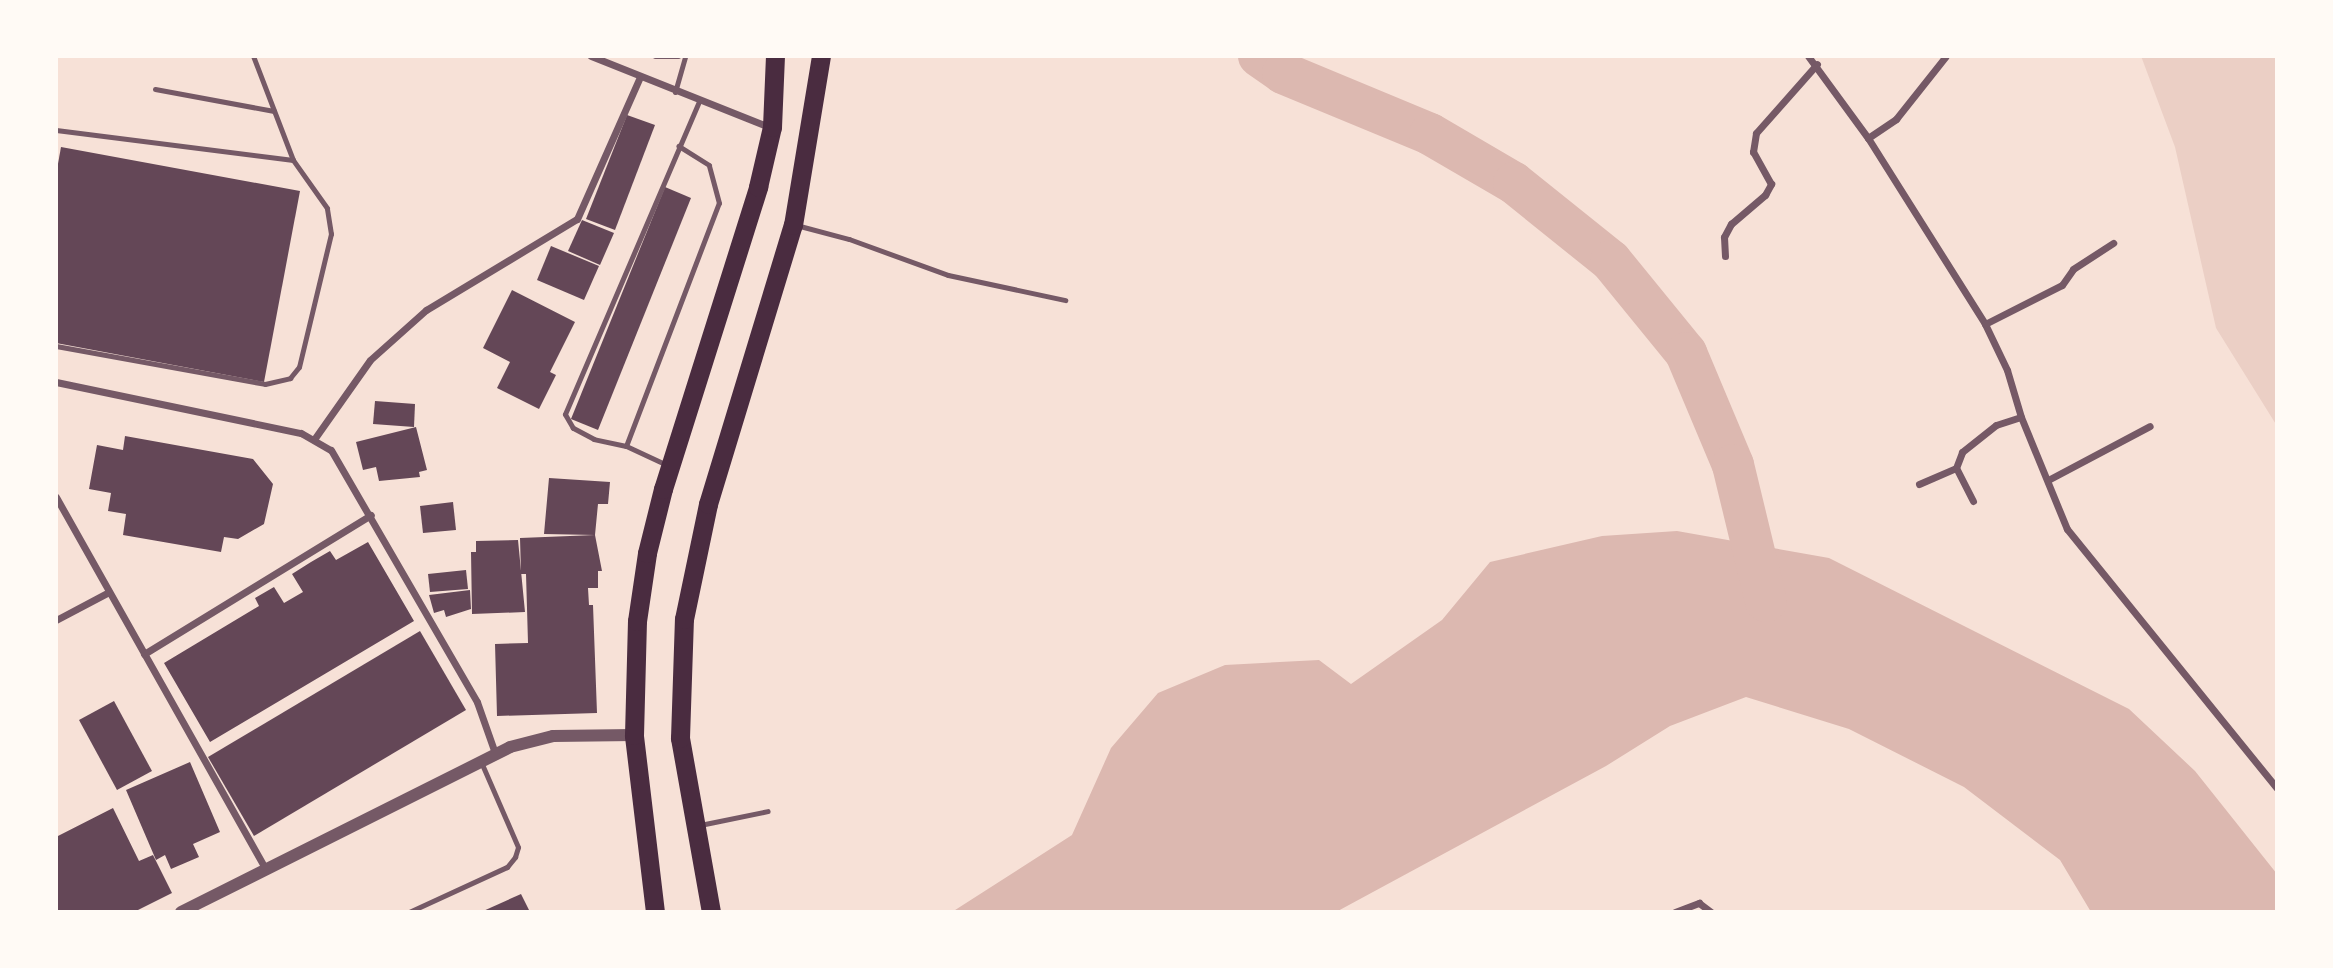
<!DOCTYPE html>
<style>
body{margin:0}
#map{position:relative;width:2333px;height:968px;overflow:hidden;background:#f7e1d7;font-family:"Exo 2",sans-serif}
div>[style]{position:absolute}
.green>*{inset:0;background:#ebcfc5}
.water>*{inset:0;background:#dcb8b0}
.river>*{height:42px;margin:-21px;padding:0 21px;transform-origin:21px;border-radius:21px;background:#dcb8b0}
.building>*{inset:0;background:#644757}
.service>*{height:5px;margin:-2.5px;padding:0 2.5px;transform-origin:2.5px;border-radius:2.5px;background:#755966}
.minor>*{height:7px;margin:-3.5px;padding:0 3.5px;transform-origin:3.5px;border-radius:3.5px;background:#755966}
.tertiary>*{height:12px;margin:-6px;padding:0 6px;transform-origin:6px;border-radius:6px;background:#755966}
.trunk>*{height:19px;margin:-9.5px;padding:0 9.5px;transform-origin:9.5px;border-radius:9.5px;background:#4a2c40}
span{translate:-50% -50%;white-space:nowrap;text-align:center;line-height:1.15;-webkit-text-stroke:6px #fffaf5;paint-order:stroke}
.frame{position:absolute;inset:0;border:58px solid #fffaf5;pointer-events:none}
</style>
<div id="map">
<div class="green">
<i style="clip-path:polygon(2141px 56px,2277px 56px,2277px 426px,2216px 328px,2175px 147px)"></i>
</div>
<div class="water">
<i style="clip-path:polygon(1677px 531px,1829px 558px,2129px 709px,2195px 771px,2277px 874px,2277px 912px,2091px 912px,2060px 860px,1964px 787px,1849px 729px,1746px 697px,1670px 726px,1606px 766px,1336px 912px,952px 912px,1072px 835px,1111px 748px,1158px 693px,1225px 665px,1319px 660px,1351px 684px,1442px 620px,1490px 562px,1602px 536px)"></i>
</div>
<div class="river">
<i style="left:1259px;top:56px;width:29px;rotate:35deg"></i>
<i style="left:1283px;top:73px;width:159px;rotate:22.5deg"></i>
<i style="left:1430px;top:134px;width:97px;rotate:30.3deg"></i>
<i style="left:1514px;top:183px;width:124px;rotate:38.8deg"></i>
<i style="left:1611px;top:261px;width:119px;rotate:50.8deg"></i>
<i style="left:1686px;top:353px;width:121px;rotate:67.2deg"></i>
<i style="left:1733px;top:465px;width:140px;rotate:76.4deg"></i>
</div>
<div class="building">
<i style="clip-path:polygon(627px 115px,655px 125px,615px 230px,586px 219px)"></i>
<i style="clip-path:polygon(61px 147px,300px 191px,264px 382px,56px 343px,56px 175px)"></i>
<i style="clip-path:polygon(665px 187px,691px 198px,598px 430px,571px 419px)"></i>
<i style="clip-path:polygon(582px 220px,614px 233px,600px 265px,568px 251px)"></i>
<i style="clip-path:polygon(551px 246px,599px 266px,584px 300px,537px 280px)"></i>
<i style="clip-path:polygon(512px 290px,575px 322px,550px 372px,556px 375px,539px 409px,497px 388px,510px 362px,483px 348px)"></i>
<i style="clip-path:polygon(375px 401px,415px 404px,414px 427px,373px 424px)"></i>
<i style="clip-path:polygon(416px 427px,427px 470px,419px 472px,420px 477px,379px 481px,376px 467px,363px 470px,356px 442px)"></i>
<i style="clip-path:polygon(125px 436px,253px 459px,273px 484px,264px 524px,238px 539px,224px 537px,221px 552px,123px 535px,126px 514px,108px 511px,111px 493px,89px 489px,97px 445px,123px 450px)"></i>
<i style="clip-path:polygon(549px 478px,610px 482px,608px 504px,598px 504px,595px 535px,544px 534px)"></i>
<i style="clip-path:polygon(453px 502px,456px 530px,423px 533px,420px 506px)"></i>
<i style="clip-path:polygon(595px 535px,602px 571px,598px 571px,598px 588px,588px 588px,589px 605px,593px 605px,597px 713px,497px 716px,495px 644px,528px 643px,526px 574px,521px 574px,520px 538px)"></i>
<i style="clip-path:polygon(518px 540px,525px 612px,472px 614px,471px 552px,476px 552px,476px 541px)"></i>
<i style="clip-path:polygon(368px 542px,414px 621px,210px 742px,164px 663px,259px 606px,255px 598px,274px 587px,284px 603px,303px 592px,292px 574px,311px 562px,330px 551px,336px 560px)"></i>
<i style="clip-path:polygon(466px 570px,468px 589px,430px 592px,428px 574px)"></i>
<i style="clip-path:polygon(470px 590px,471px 609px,446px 617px,444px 610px,434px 613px,429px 595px)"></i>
<i style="clip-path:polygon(420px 631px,466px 710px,254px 836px,208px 757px)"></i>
<i style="clip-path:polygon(114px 701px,152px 771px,117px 790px,79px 720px)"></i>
<i style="clip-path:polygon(190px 762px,220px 832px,193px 844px,199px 857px,171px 869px,165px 855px,156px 860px,126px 790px)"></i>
<i style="clip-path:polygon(113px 808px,139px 861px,153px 855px,172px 893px,134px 912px,56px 912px,56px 837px)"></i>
<i style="clip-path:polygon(521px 894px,530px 912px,481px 912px)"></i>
</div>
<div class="service">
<i style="left:655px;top:56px;width:23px"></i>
<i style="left:155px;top:89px;width:121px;rotate:10.5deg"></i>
<i style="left:675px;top:92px;width:37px;rotate:-74deg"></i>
<i style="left:56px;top:130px;width:239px;rotate:7.2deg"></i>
<i style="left:796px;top:225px;width:55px;rotate:14.8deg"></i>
<i style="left:849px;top:239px;width:105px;rotate:20deg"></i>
<i style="left:948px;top:275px;width:120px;rotate:12.1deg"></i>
<i style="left:56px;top:346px;width:212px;rotate:10.3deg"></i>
<i style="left:265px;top:384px;width:26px;rotate:-13deg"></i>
<i style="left:290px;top:378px;width:14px;rotate:-51deg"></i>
<i style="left:299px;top:367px;width:137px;rotate:-76.5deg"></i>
<i style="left:331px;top:234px;width:26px;rotate:-99deg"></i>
<i style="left:327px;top:208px;width:59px;rotate:-125.3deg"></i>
<i style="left:293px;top:160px;width:111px;rotate:-111deg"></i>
<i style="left:626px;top:446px;width:260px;rotate:-69.1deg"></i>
<i style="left:719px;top:203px;width:39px;rotate:-105deg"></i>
<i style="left:709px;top:165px;width:36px;rotate:-148deg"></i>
<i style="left:667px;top:465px;width:45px;rotate:-155.1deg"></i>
<i style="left:626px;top:446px;width:33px;rotate:-168deg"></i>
<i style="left:594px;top:439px;width:24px;rotate:-152deg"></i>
<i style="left:573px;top:428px;width:16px;rotate:-120deg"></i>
<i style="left:565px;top:414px;width:340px;rotate:-66.8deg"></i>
<i style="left:700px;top:825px;width:69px;rotate:-11.6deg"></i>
<i style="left:409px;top:912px;width:108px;rotate:-24.7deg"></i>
<i style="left:507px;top:867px;width:13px;rotate:-51deg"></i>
<i style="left:515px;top:857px;width:10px;rotate:-73deg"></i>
<i style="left:518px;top:847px;width:93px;rotate:-113.5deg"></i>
</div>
<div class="minor">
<i style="left:591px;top:56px;width:192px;rotate:21.7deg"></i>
<i style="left:1808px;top:56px;width:102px;rotate:53.8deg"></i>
<i style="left:1868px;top:138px;width:220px;rotate:57.8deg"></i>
<i style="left:1985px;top:324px;width:51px;rotate:64.4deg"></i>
<i style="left:2007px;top:370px;width:49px;rotate:73.4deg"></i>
<i style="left:2021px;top:417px;width:121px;rotate:67.7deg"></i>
<i style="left:2067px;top:529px;width:333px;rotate:51deg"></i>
<i style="left:1868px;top:138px;width:34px;rotate:-34deg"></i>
<i style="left:1896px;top:119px;width:80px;rotate:-51.6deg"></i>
<i style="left:1725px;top:256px;width:19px;rotate:-93deg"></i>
<i style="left:1724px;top:237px;width:15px;rotate:-62deg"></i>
<i style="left:1731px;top:224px;width:45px;rotate:-40.5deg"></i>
<i style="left:1765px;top:195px;width:13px;rotate:-61deg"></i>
<i style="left:1771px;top:184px;width:37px;rotate:-119deg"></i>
<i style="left:1753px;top:152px;width:19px;rotate:-81deg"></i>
<i style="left:1756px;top:133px;width:92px;rotate:-48.5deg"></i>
<i style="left:1985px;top:324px;width:86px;rotate:-26.9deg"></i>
<i style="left:2062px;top:285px;width:19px;rotate:-55deg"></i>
<i style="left:2073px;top:269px;width:48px;rotate:-33deg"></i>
<i style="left:56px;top:382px;width:250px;rotate:11.8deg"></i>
<i style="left:301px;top:433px;width:34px;rotate:30deg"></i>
<i style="left:331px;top:450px;width:291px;rotate:59.9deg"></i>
<i style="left:477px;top:702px;width:54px;rotate:70.6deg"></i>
<i style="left:315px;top:438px;width:95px;rotate:-54.8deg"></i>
<i style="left:370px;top:360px;width:75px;rotate:-41.8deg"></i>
<i style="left:426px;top:310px;width:176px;rotate:-31.1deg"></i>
<i style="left:577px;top:219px;width:153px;rotate:-66.1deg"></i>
<i style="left:2048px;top:480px;width:115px;rotate:-27.9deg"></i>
<i style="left:1919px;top:484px;width:40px;rotate:-23.4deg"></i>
<i style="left:56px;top:497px;width:428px;rotate:60.6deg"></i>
<i style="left:1973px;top:501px;width:37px;rotate:-117deg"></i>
<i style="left:1956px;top:468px;width:17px;rotate:-69deg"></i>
<i style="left:1962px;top:452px;width:43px;rotate:-38.5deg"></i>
<i style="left:1996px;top:425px;width:26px;rotate:-18deg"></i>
<i style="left:56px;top:620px;width:58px;rotate:-27.9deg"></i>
<i style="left:144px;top:654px;width:266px;rotate:-31.5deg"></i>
<i style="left:1675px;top:912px;width:26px;rotate:-21deg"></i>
<i style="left:1699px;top:903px;width:15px;rotate:37deg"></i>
</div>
<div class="tertiary">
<i style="left:181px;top:912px;width:368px;rotate:-26.6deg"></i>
<i style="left:510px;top:747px;width:44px;rotate:-14.3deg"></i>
<i style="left:553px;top:736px;width:81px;rotate:-0.7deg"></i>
</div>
<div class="trunk">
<i style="left:655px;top:912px;width:178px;rotate:-96.8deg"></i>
<i style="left:634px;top:735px;width:114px;rotate:-88.5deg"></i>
<i style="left:637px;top:621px;width:69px;rotate:-81.6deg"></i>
<i style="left:647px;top:553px;width:66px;rotate:-76deg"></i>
<i style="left:663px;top:489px;width:317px;rotate:-72.5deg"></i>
<i style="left:758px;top:187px;width:62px;rotate:-76.9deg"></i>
<i style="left:772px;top:127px;width:71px;rotate:-87.6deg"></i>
<i style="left:711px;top:912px;width:177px;rotate:-100.1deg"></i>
<i style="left:680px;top:738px;width:119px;rotate:-88.1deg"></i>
<i style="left:684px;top:619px;width:117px;rotate:-78.2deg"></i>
<i style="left:708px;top:504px;width:292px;rotate:-73.1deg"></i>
<i style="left:793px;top:225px;width:171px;rotate:-80.6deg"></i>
</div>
<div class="frame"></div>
</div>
